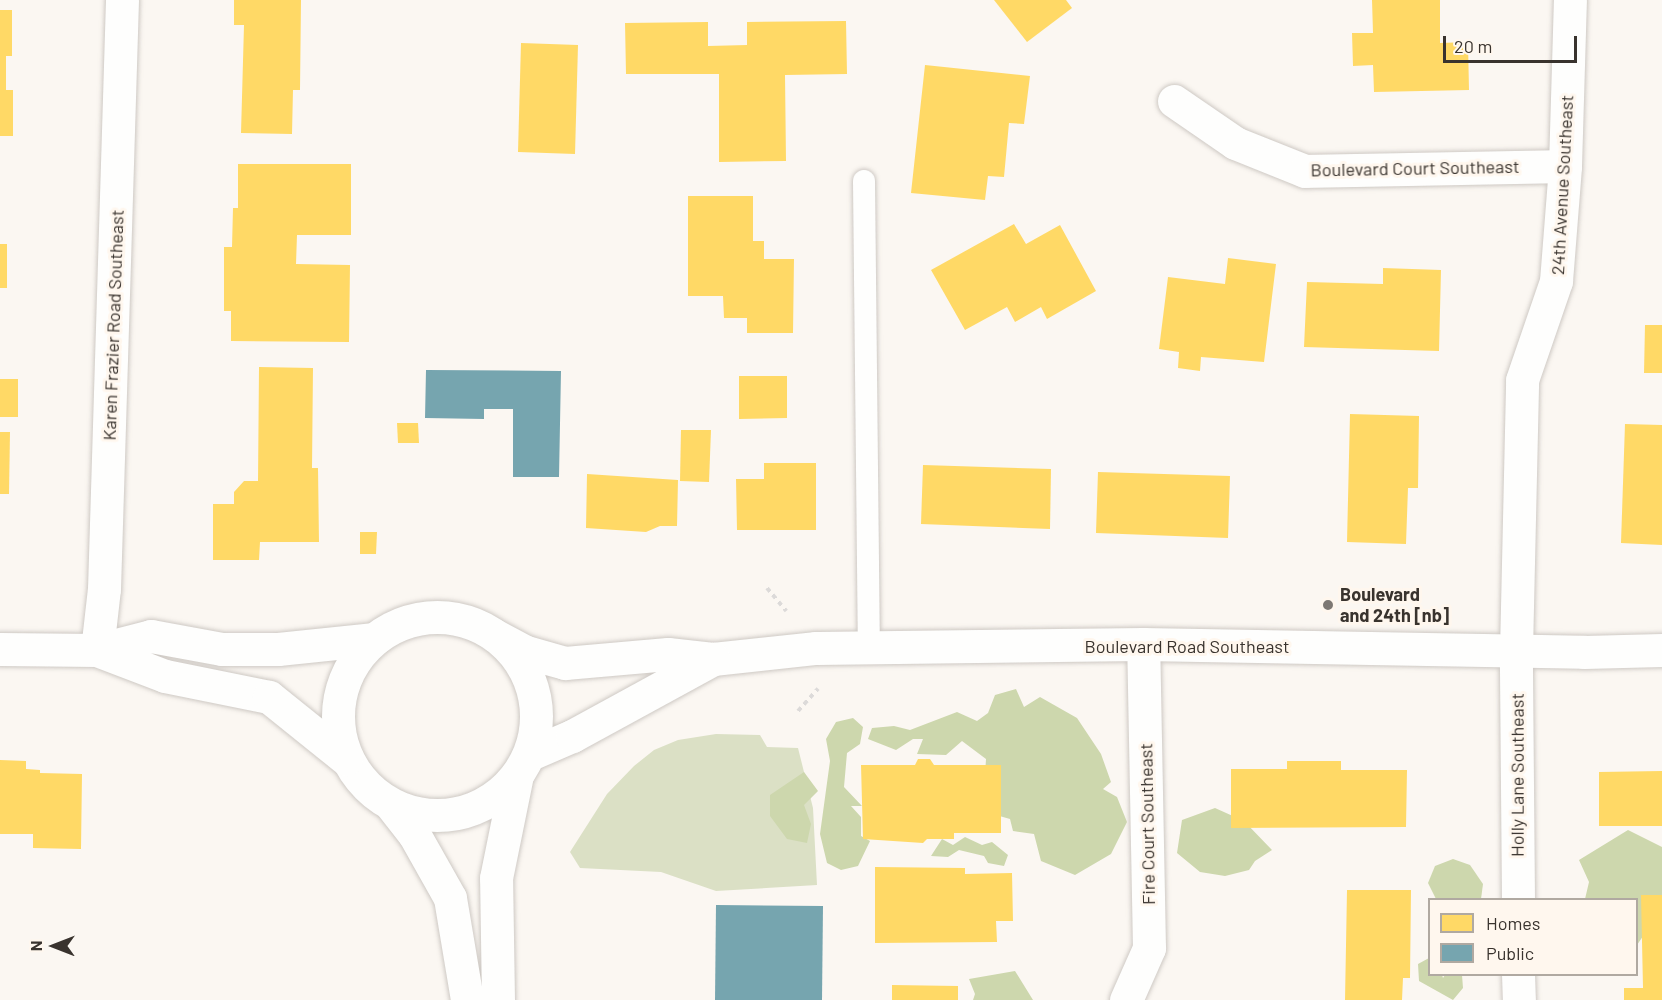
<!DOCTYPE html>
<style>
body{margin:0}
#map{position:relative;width:1662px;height:1000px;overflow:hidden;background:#fbf7f2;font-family:Barlow,sans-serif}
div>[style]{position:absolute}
.green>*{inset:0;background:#dbe0c5}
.forest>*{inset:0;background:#cdd7ad}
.homes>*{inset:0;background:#ffd966}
.public>*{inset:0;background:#76a5af}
.path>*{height:4px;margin-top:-2px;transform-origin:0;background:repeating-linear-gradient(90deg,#dcdad9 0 4.5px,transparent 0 9px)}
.roads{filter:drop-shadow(0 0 2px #cec9c4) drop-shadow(0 0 2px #cec9c4)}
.service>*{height:22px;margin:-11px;padding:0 11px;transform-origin:11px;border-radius:11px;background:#fefefd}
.minor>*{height:33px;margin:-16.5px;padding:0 16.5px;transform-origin:16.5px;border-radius:16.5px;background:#fefefd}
.tertiary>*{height:33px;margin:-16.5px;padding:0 16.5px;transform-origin:16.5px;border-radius:16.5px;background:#fefefd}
.tertiary>.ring{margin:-16.5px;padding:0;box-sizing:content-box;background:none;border:33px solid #fefefd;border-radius:50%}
.dots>*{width:16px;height:16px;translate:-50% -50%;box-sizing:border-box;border:3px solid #fff7ee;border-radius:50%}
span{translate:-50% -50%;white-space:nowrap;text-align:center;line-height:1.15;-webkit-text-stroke:6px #fff7ee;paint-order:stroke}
.street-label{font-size:18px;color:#39332e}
.poi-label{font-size:18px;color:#39332e;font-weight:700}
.left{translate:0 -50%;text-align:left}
.legend{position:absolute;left:1428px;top:898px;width:210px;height:78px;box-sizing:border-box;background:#fff7ee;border:2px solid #b0a9a1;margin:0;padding:8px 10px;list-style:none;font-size:18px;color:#39332e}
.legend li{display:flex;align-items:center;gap:12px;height:30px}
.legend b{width:30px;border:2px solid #b0a9a1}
.north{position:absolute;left:24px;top:916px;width:60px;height:60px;-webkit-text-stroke:4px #fff7ee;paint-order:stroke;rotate:270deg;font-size:16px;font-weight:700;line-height:24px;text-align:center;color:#39332e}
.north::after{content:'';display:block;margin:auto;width:21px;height:27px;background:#39332e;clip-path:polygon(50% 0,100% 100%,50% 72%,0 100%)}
.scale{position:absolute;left:1443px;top:36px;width:134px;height:27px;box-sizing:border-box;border:3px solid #39332e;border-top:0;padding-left:8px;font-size:18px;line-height:21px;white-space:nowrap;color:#39332e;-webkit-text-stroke:4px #fff7ee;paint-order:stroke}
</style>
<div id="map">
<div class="green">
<i style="clip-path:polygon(716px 734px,760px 735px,767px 747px,798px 748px,813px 808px,817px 885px,716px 891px,661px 872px,580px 868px,570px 852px,607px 794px,634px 766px,654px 750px,678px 740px)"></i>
</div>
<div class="forest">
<i style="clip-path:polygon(1016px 689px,1024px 707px,1040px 697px,1077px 718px,1101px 754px,1111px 782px,1103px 789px,1117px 797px,1127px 822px,1111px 854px,1075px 875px,1041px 861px,1034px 834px,1013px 831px,1010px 819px,996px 815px,985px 775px,986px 759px,962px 741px,946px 755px,917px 754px,923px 739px,913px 739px,896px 750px,868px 739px,872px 728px,894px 726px,910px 730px,957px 712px,977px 721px,988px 713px,995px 695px)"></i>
<i style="clip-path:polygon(853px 718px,863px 727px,860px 744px,847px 753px,844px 787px,862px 806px,851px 806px,861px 817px,861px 836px,870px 841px,858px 866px,841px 870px,827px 863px,820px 834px,830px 761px,826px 739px,836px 722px)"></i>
<i style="clip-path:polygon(804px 772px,818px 791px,804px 805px,811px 824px,807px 843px,787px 839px,770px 816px,770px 795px)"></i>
<i style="clip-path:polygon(1215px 808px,1244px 821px,1272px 850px,1255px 861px,1249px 870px,1225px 876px,1200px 872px,1177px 853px,1182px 820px)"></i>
<i style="clip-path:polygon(1628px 830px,1662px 847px,1662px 908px,1637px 945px,1636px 900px,1585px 899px,1589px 882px,1579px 860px)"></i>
<i style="clip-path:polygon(965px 837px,982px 845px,992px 842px,1008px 855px,1004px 866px,988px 863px,984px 856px,959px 850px,948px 857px,931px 856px,942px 839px,953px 845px)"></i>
<i style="clip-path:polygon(1453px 859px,1470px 865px,1483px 884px,1481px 899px,1436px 899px,1428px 883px,1435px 866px)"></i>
<i style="clip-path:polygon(1429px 958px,1430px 974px,1442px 975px,1443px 978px,1445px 975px,1462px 975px,1463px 988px,1453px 1000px,1419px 981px,1418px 964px)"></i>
<i style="clip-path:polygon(1015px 971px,1033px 1000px,973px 1000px,975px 994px,969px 979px)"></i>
</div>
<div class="homes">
<i style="clip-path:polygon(234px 0,301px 0,300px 90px,293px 90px,292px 134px,241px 133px,244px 25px,234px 25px)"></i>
<i style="clip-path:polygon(994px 0,1066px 0,1072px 8px,1027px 42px)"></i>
<i style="clip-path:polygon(1372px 0,1440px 0,1440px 43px,1468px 42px,1469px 90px,1374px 92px,1373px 65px,1353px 66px,1352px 33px,1373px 33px)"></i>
<i style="clip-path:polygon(0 10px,12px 10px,12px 56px,6px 56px,6px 90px,13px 90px,13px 136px,0 136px)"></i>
<i style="clip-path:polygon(846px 21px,847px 74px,785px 75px,786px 161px,719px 162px,719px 74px,626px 74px,625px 23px,708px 22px,708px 46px,747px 45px,747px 22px)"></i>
<i style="clip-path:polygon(521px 43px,578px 45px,575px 154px,518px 152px)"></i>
<i style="clip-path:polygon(925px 65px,1030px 76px,1024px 124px,1009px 123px,1004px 177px,988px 176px,985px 200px,911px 193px)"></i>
<i style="clip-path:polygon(238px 164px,351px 164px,351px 235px,297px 235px,296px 264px,350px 265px,349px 342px,231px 341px,231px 311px,224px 311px,224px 247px,232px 247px,233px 208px,238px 208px)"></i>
<i style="clip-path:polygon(688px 196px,753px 196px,753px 241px,764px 241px,764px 259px,794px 259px,793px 333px,747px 333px,747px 318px,724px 318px,723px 296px,688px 296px)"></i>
<i style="clip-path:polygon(1014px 224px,1026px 244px,1060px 225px,1096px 291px,1047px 319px,1041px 307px,1015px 322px,1007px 307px,965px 330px,931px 270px)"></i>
<i style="clip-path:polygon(0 244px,7px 244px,7px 288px,0 288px)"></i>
<i style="clip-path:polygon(1228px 258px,1276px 264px,1264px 362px,1201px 357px,1200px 371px,1178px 368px,1179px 352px,1159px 349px,1168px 277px,1225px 284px)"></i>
<i style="clip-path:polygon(1383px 268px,1441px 270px,1439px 351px,1304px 347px,1307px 282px,1383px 284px)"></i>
<i style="clip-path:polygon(1645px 325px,1662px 325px,1662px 373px,1644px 373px)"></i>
<i style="clip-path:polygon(259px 367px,313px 368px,312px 468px,318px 468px,319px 542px,260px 542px,259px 560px,213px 560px,213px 504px,234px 504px,234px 492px,244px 481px,258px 481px)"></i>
<i style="clip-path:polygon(739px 376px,787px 376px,787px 418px,739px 419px)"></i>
<i style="clip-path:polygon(0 379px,18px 379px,18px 417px,0 417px)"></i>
<i style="clip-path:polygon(1350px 414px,1419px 416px,1418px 488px,1408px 488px,1406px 544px,1347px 542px)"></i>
<i style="clip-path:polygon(397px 423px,418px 423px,419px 443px,398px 443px)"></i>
<i style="clip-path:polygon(1625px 424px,1662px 425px,1662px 545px,1621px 543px)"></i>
<i style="clip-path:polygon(681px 430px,711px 430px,709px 482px,680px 481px)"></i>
<i style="clip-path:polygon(0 432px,10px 432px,9px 494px,0 494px)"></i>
<i style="clip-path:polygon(764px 463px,816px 463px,816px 530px,737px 530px,736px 479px,764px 479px)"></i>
<i style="clip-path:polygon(923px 465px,1051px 469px,1050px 529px,921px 524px)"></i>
<i style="clip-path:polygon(1098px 472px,1230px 476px,1228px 538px,1096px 533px)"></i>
<i style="clip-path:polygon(587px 474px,678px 480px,677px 526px,660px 526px,646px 532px,586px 528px)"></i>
<i style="clip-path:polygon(360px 532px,377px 532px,376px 554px,360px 554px)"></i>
<i style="clip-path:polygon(918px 759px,930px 759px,934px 765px,1001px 765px,1001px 833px,954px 833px,954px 839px,927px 839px,923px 843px,863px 839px,861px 765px,915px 765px)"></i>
<i style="clip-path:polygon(0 760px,26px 761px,26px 769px,40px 770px,40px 773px,82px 774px,81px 849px,33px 848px,33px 834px,0 834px)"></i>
<i style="clip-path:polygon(1287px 761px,1341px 761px,1341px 770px,1407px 770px,1406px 827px,1231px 828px,1231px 769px,1287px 769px)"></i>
<i style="clip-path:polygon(1662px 771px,1662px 826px,1599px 826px,1599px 772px)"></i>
<i style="clip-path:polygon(875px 867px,965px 868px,965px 874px,1012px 873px,1013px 921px,996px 921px,997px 942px,875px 943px)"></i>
<i style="clip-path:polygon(1347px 890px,1411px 890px,1410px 978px,1403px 978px,1402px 1000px,1345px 1000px)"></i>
<i style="clip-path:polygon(1641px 895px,1662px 895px,1662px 1000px,1624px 1000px,1624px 988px,1643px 988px)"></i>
<i style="clip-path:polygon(892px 985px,958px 986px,958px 1000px,892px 1000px)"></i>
</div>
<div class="public">
<i style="clip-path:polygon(426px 370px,561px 371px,559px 477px,513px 477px,513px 409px,484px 409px,484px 419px,425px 418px)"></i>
<i style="clip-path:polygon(716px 905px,823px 906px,822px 1000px,715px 1000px)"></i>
</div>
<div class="path">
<i style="left:767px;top:588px;width:30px;rotate:50deg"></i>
<i style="left:798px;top:711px;width:30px;rotate:-48deg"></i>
</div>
<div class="roads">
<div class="service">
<i style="left:864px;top:181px;width:467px;rotate:89.4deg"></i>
</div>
<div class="minor">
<i style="left:1174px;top:101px;width:74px;rotate:34.5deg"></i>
<i style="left:1235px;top:143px;width:75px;rotate:21.8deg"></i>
<i style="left:1305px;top:171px;width:260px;rotate:-1.1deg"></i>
<i style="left:97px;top:650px;width:61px;rotate:-83.5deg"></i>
<i style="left:104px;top:589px;width:589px;rotate:-88.25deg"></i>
<i style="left:1518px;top:900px;width:249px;rotate:-90.5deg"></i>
<i style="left:1516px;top:651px;width:271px;rotate:-88.7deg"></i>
<i style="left:1522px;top:380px;width:105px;rotate:-71deg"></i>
<i style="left:1556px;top:281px;width:115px;rotate:-85.5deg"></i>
<i style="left:1565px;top:166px;width:166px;rotate:-88.3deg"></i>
<i style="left:1518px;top:974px;width:26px;rotate:88deg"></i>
<i style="left:1126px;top:1000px;width:57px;rotate:-66.1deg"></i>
<i style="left:1149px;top:948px;width:304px;rotate:-91.1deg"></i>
</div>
<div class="tertiary">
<i class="ring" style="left:338px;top:617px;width:165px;height:165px"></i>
<i style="left:496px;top:636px;width:34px;rotate:28deg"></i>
<i style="left:526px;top:652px;width:41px;rotate:15.8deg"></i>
<i style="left:565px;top:663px;width:103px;rotate:-5deg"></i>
<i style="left:668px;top:654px;width:45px;rotate:6.3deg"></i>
<i style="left:713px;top:659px;width:104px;rotate:-6.1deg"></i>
<i style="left:816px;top:648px;width:327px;rotate:-0.7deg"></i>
<i style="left:1143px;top:644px;width:441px;rotate:1deg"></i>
<i style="left:1584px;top:652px;width:78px;rotate:-1.5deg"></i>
<i style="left:0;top:649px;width:97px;rotate:0.6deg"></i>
<i style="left:97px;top:650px;width:56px;rotate:-14.5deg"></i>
<i style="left:151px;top:636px;width:72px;rotate:10.4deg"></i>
<i style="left:222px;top:649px;width:56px"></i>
<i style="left:278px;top:649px;width:97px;rotate:-5.9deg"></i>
<i style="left:97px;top:650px;width:73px;rotate:20.9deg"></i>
<i style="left:165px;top:676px;width:106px;rotate:11.4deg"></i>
<i style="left:269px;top:697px;width:99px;rotate:38.8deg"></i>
<i style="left:530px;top:754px;width:46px;rotate:-23.2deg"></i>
<i style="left:572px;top:736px;width:161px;rotate:-28.6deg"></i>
<i style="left:392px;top:806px;width:36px;rotate:52deg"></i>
<i style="left:414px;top:834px;width:73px;rotate:60.6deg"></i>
<i style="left:450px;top:898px;width:103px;rotate:80.5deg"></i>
<i style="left:498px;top:1000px;width:122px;rotate:-90.9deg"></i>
<i style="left:496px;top:878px;width:105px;rotate:-78.5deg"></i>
</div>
</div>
<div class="dots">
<i style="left:1328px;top:605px;background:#7d7873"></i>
</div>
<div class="street-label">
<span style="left:1415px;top:168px;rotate:-1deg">Boulevard Court Southeast</span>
<span style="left:1562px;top:185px;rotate:-87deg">24th Avenue Southeast</span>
<span style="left:113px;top:325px;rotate:-88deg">Karen Frazier Road Southeast</span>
<span style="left:1187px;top:646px">Boulevard Road Southeast</span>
<span style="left:1517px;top:775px;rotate:-90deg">Holly Lane Southeast</span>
<span style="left:1147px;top:824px;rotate:-91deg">Fire Court Southeast</span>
</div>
<div class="poi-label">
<span class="left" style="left:1340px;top:605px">Boulevard<br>and 24th [nb]</span>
</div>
<ul class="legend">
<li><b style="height:16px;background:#ffd966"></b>Homes</li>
<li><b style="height:16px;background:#76a5af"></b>Public</li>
</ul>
<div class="north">N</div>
<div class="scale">20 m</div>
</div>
